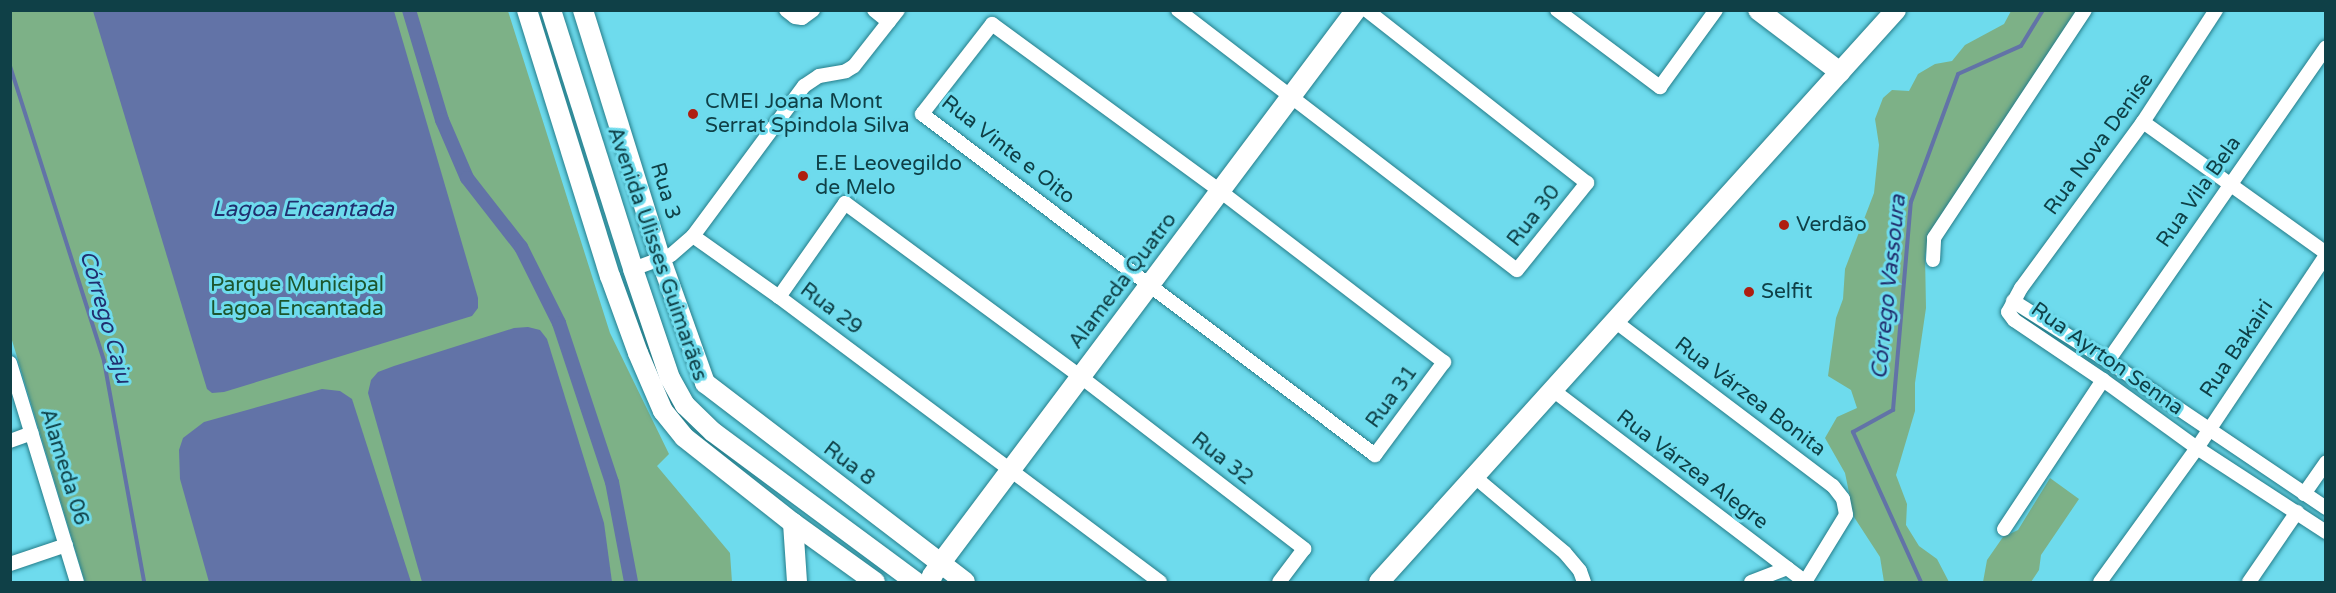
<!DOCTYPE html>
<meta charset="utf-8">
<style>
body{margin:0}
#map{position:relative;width:2336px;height:593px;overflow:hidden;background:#6edbed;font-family:"Varela Round",sans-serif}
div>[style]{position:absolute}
.green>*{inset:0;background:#7db187}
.water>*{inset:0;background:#6273a7}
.stream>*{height:4px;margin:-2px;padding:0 2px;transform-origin:2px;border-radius:2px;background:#6273a7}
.canal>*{height:14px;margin:-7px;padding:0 7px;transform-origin:7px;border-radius:7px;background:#6273a7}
.roads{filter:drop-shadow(0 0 2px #257d8a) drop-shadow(0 0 2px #257d8a)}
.street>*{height:14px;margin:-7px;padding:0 7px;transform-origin:7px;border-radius:7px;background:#fff}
.secondary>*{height:20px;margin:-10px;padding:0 10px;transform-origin:10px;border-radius:10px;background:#fff}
.dots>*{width:16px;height:16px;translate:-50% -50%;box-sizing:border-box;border:3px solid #6edbed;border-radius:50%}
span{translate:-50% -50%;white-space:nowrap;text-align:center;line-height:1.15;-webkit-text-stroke:6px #6edbed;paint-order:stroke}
.poi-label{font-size:21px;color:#0f4047}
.left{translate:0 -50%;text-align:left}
.street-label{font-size:21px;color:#0f4047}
.park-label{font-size:21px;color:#1c562d}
.water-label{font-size:22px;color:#212f6f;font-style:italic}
.frame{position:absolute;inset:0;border:12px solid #0f4047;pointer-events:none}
</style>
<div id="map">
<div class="green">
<i style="clip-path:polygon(10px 11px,508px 11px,610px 333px,669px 454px,657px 466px,730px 553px,732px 582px,85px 582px,11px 337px)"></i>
<i style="clip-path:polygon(2011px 11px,2076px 11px,1932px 230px,1925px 255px,1926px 308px,1915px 383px,1915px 411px,1896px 475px,1907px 504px,1906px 525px,1919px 546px,1937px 559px,1949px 582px,1884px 582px,1880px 557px,1854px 517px,1845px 473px,1825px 438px,1837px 417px,1857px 408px,1851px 390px,1828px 376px,1836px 318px,1843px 299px,1845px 269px,1874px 193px,1879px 145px,1875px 119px,1883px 98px,1892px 90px,1909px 91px,1918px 74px,1935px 64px,1952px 61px,1965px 45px,2004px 24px)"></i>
<i style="clip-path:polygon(2050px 478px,2079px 499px,2041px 555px,2039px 570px,2031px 582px,1983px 582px,1987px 560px,2003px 537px,2018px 530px)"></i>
</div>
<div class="water">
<i style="clip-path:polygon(93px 11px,394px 11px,478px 298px,478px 308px,472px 316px,224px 392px,212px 393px,207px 389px)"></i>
<i style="clip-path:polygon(528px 327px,540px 330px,547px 339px,604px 523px,612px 582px,422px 582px,368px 393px,371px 380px,378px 372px,394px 366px,514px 328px)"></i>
<i style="clip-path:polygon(322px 389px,340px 391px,352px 399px,411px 582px,209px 582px,180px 479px,179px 450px,183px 438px,204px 422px)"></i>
</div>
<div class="stream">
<i style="left:10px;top:66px;width:310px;rotate:72.3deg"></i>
<i style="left:104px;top:361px;width:225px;rotate:79.7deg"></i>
<i style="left:1921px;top:582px;width:165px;rotate:-114.4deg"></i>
<i style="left:1853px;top:432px;width:46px;rotate:-28.8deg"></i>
<i style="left:1893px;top:410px;width:209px;rotate:-85.1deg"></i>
<i style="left:1911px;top:202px;width:136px;rotate:-69.8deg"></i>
<i style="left:1958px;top:74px;width:69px;rotate:-24deg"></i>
<i style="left:2021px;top:46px;width:42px;rotate:-58.6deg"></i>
</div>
<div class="canal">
<i style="left:409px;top:10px;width:115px;rotate:73.3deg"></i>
<i style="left:442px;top:120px;width:63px;rotate:66.7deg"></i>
<i style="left:467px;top:178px;width:88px;rotate:52deg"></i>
<i style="left:521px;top:247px;width:85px;rotate:63.4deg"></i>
<i style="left:559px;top:323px;width:168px;rotate:71.6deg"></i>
<i style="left:612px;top:482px;width:102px;rotate:79.2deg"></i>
</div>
<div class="roads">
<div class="street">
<i style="left:786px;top:10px;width:11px;rotate:38deg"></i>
<i style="left:795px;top:17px;width:7px;rotate:8deg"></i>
<i style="left:802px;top:18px;width:14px;rotate:-36deg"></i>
<i style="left:874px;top:10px;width:19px;rotate:39deg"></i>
<i style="left:1178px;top:10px;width:427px;rotate:37.5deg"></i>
<i style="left:1517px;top:270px;width:112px;rotate:-51.2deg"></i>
<i style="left:1587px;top:183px;width:281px;rotate:-141.9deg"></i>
<i style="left:1557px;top:10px;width:129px;rotate:36.8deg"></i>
<i style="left:1660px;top:87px;width:95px;rotate:-54deg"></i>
<i style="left:2216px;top:10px;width:134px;rotate:123.1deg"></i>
<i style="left:2143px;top:122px;width:206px;rotate:126.3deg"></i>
<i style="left:2021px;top:288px;width:27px;rotate:118deg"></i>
<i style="left:2008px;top:312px;width:10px;rotate:53deg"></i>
<i style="left:2014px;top:320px;width:107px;rotate:34deg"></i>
<i style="left:2103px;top:380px;width:116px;rotate:35.9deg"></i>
<i style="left:2197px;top:448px;width:154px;rotate:33.1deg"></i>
<i style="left:992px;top:24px;width:283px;rotate:36.2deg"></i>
<i style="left:1220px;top:191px;width:282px;rotate:37.4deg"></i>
<i style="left:1444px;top:362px;width:116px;rotate:126.6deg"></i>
<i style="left:1375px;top:455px;width:567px;rotate:-143.03deg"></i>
<i style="left:922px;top:114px;width:114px;rotate:-52.1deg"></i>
<i style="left:2143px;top:122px;width:225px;rotate:35.6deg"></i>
<i style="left:693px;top:236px;width:105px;rotate:35.3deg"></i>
<i style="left:1933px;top:260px;width:22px;rotate:-87deg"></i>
<i style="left:1934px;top:238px;width:273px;rotate:-56.5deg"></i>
<i style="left:633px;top:269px;width:40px;rotate:-20.2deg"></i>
<i style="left:671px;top:255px;width:29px;rotate:-41deg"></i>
<i style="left:693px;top:236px;width:187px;rotate:-53.5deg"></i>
<i style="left:804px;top:86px;width:18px;rotate:-34deg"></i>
<i style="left:819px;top:76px;width:27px;rotate:-10deg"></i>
<i style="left:846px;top:71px;width:9px;rotate:-32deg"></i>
<i style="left:854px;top:66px;width:71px;rotate:-51.8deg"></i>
<i style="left:2013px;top:301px;width:112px;rotate:32.3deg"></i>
<i style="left:2108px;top:361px;width:263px;rotate:34deg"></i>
<i style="left:1616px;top:322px;width:272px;rotate:37.1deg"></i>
<i style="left:1833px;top:486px;width:16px;rotate:52deg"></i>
<i style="left:1843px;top:499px;width:16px;rotate:79deg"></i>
<i style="left:1846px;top:515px;width:79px;rotate:121.5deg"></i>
<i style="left:2108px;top:361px;width:382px;rotate:-55.2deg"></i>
<i style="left:10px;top:363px;width:229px;rotate:73deg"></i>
<i style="left:1554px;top:391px;width:316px;rotate:37.2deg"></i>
<i style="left:10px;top:441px;width:23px;rotate:-20deg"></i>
<i style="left:1476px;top:478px;width:116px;rotate:40.1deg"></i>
<i style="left:1565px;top:553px;width:23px;rotate:50deg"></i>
<i style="left:1580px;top:571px;width:12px;rotate:70deg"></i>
<i style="left:2304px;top:494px;width:39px;rotate:-55deg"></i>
<i style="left:2004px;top:529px;width:179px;rotate:-56.4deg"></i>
<i style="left:10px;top:564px;width:59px;rotate:-18.7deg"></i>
<i style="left:1160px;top:582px;width:476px;rotate:-143.2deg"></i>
<i style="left:779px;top:297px;width:115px;rotate:-54.9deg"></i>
<i style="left:845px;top:203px;width:293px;rotate:36.4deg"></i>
<i style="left:1081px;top:377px;width:282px;rotate:37.6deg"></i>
<i style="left:1304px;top:549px;width:41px;rotate:127.1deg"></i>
<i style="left:1751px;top:582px;width:39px;rotate:-21deg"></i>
<i style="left:2100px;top:582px;width:165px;rotate:-54.1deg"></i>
<i style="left:2197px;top:448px;width:232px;rotate:-56.2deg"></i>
<i style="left:2249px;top:582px;width:85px;rotate:-55.6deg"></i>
</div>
<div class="secondary">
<i style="left:527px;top:10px;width:279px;rotate:72.7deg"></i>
<i style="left:610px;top:276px;width:82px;rotate:70deg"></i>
<i style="left:638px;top:353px;width:63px;rotate:66.7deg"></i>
<i style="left:663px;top:411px;width:33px;rotate:51deg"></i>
<i style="left:684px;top:437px;width:139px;rotate:38.3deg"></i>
<i style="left:793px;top:523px;width:101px;rotate:35.7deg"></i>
<i style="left:551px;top:10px;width:272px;rotate:72.4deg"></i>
<i style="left:633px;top:269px;width:115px;rotate:71.3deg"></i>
<i style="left:670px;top:378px;width:31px;rotate:61deg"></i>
<i style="left:685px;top:405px;width:39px;rotate:44deg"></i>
<i style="left:713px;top:432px;width:252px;rotate:36.5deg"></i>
<i style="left:583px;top:10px;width:262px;rotate:72.7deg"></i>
<i style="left:661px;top:260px;width:131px;rotate:70.3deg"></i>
<i style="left:705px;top:383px;width:327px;rotate:37.4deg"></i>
<i style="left:1758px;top:10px;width:103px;rotate:37.1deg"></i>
<i style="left:793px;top:523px;width:59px;rotate:86.1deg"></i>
<i style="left:931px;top:582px;width:6px;rotate:-81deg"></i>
<i style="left:932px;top:576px;width:14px;rotate:-56deg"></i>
<i style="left:940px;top:564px;width:693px;rotate:-53.1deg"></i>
<i style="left:1379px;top:582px;width:771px;rotate:-47.89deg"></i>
</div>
</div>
<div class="dots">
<i style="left:693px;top:114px;background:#ae1e11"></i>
<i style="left:803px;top:176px;background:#ae1e11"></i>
<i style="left:1784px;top:225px;background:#ae1e11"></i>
<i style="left:1749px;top:292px;background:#ae1e11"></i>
</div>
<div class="poi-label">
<span class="left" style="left:705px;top:114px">CMEI Joana Mont<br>Serrat Spindola Silva</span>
<span class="left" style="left:815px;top:176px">E.E Leovegildo<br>de Melo</span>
<span class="left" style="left:1796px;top:225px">Verdão</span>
<span class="left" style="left:1761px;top:292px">Selfit</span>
</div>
<div class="street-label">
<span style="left:2099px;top:144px;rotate:-54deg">Rua Nova Denise</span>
<span style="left:1008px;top:150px;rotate:38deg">Rua Vinte e Oito</span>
<span style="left:665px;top:191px;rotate:73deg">Rua 3</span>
<span style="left:2199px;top:192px;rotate:-55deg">Rua Vila Bela</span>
<span style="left:1534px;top:216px;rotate:-52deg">Rua 30</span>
<span style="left:657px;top:254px;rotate:71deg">Avenida Ulisses Guimarães</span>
<span style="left:1123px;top:281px;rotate:-53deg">Alameda Quatro</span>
<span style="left:831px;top:309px;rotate:37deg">Rua 29</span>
<span style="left:2237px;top:349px;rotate:-56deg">Rua Bakairi</span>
<span style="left:2107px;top:359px;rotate:35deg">Rua Ayrton Senna</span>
<span style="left:1392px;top:397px;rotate:-54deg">Rua 31</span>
<span style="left:1750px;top:397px;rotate:37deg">Rua Várzea Bonita</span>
<span style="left:1222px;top:459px;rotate:38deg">Rua 32</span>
<span style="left:849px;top:464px;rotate:37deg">Rua 8</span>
<span style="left:64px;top:467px;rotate:73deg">Alameda 06</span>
<span style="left:1692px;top:470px;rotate:37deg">Rua Várzea Alegre</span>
</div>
<div class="park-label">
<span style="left:297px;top:297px">Parque Municipal<br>Lagoa Encantada</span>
</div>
<div class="water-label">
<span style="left:303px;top:210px">Lagoa Encantada</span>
<span style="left:1889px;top:287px;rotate:-84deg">Córrego Vassoura</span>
<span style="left:105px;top:317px;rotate:74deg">Córrego Caju</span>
</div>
<div class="frame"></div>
</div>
